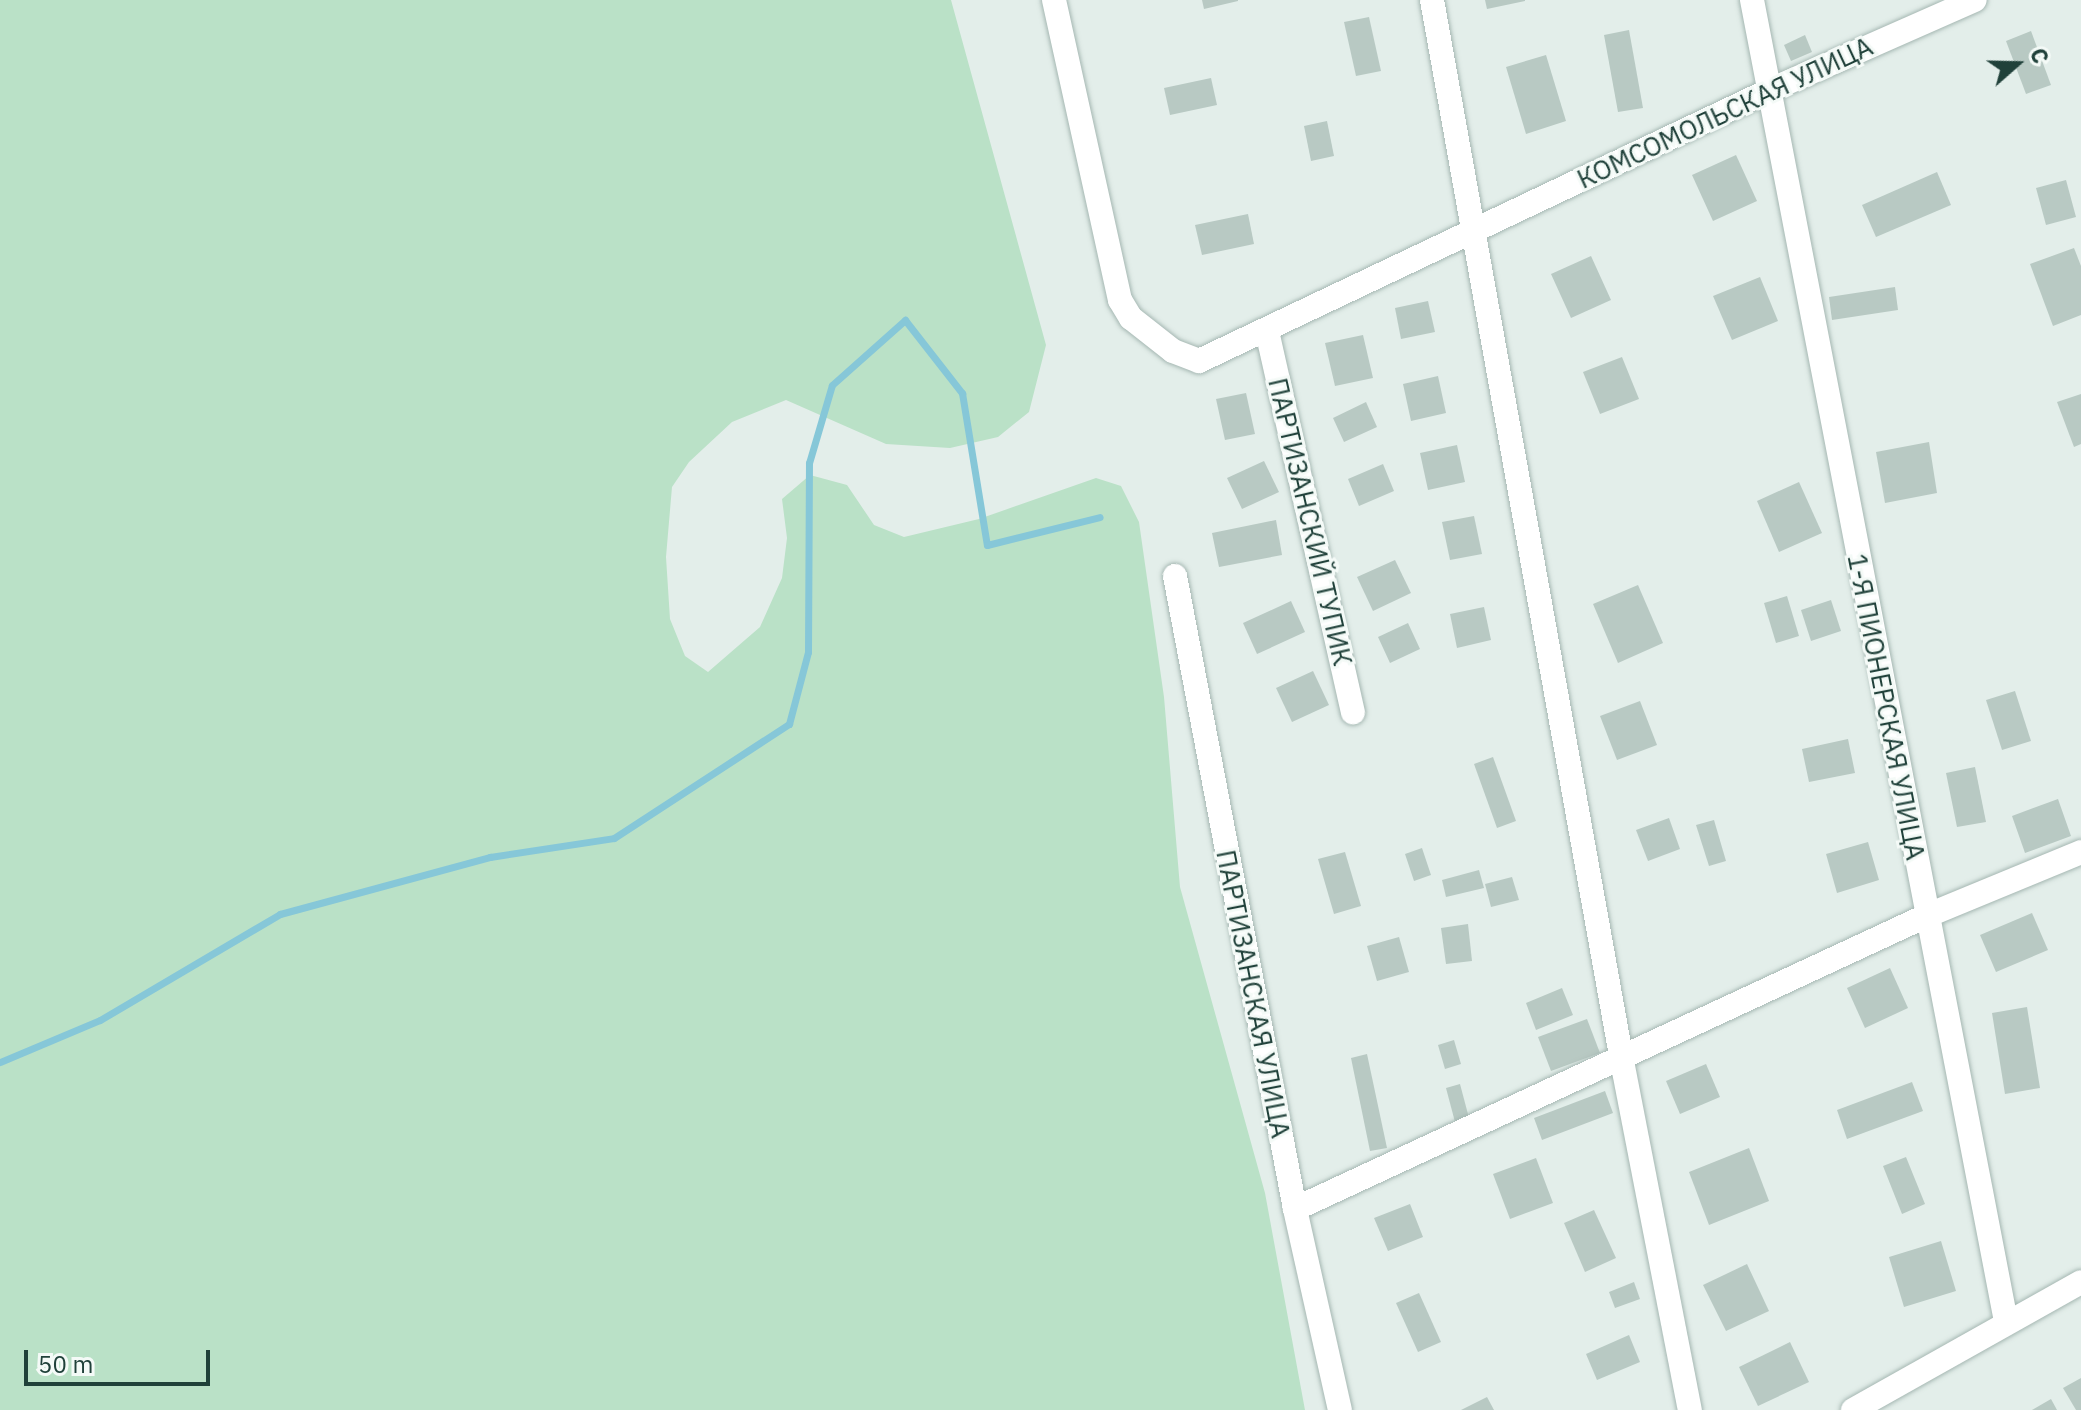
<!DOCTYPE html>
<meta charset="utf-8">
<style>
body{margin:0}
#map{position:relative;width:2081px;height:1410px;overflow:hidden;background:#e3eeea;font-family:"IBM Plex Sans",sans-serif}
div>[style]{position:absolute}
.green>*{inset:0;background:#bae1c7}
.stream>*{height:7px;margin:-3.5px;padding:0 3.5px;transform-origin:3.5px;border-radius:3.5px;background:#86c7d8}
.building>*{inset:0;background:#b8c9c3}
.roads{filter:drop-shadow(0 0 2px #a5b7b2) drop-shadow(0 0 2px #a5b7b2)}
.minor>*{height:24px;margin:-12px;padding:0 12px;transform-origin:12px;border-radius:12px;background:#fff}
span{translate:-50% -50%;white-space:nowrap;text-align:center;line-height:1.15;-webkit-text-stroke:6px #f4faf7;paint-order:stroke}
.street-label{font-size:26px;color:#20413a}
.north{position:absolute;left:1977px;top:24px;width:80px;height:80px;-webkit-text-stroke:6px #f4faf7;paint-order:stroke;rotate:70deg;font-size:22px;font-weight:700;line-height:32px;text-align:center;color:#20413a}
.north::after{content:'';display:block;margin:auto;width:28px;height:36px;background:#20413a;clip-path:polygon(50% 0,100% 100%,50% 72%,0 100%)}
.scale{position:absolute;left:24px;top:1350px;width:186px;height:36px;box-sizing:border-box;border:4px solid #20413a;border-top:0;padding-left:10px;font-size:24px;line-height:28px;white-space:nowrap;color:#20413a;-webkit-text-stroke:6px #f4faf7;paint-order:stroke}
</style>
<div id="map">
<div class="green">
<i style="clip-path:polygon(0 0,951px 0,1046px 345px,1029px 412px,998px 437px,950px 448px,886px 444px,786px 400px,732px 422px,689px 462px,672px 487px,666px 557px,670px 619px,685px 656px,708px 672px,760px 627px,782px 578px,787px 538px,782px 499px,810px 475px,847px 485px,874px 525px,904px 537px,979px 519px,1096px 478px,1121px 486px,1139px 522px,1164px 697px,1180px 887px,1265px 1193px,1305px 1410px,0 1410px)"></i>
</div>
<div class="stream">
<i style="left:0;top:1062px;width:108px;rotate:-22.8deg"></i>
<i style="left:100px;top:1020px;width:209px;rotate:-30.5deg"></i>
<i style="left:280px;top:914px;width:218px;rotate:-15.2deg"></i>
<i style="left:490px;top:857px;width:125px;rotate:-8.7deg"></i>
<i style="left:614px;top:838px;width:209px;rotate:-33.1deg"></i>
<i style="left:789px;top:724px;width:74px;rotate:-75.2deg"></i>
<i style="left:808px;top:652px;width:189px;rotate:-89.7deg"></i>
<i style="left:809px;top:463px;width:81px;rotate:-73.6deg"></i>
<i style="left:832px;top:385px;width:98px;rotate:-41.7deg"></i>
<i style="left:905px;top:320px;width:93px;rotate:52deg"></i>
<i style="left:962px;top:393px;width:154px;rotate:80.7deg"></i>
<i style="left:987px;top:545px;width:116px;rotate:-13.9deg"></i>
</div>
<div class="building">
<i style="clip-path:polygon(1202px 0,1238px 0,1238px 1px,1204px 9px)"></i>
<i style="clip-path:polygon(1485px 0,1525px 0,1525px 1px,1487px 9px)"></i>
<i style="clip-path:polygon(1369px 17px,1381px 71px,1356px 76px,1344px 22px)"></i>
<i style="clip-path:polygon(1629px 30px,1643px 108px,1618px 112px,1604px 35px)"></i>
<i style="clip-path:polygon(2031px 31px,2051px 85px,2026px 94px,2006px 41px)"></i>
<i style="clip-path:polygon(1805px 35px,1812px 52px,1791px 61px,1784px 45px)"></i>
<i style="clip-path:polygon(1546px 55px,1566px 121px,1526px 134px,1506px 67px)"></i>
<i style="clip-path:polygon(1211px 78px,1217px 105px,1170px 115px,1164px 88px)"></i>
<i style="clip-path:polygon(1327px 121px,1334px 156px,1311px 161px,1304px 126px)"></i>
<i style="clip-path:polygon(1736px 155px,1757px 201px,1713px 221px,1692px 175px)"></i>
<i style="clip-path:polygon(1937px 172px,1951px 205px,1876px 237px,1862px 205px)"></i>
<i style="clip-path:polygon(2066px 180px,2076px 217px,2046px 225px,2036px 188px)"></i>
<i style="clip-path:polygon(1248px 214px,1254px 244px,1202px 255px,1195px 225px)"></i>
<i style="clip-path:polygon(2074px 248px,2081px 266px,2081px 315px,2053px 326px,2030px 264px)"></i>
<i style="clip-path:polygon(1591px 256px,1611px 300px,1571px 318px,1551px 274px)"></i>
<i style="clip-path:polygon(1760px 277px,1778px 321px,1732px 340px,1713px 296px)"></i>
<i style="clip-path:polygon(1895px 287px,1898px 310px,1832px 320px,1829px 297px)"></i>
<i style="clip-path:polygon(1428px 301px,1435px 332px,1401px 339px,1395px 308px)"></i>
<i style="clip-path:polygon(1363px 335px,1373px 378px,1335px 386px,1325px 343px)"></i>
<i style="clip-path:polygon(1622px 357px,1639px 399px,1600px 414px,1583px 372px)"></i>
<i style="clip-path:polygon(1438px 376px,1446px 413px,1411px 421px,1403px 384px)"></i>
<i style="clip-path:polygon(1246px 393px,1255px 434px,1225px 440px,1216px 399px)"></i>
<i style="clip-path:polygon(2081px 394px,2081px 444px,2074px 447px,2057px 402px)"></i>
<i style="clip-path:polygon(1366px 402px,1377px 427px,1344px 442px,1333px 418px)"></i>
<i style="clip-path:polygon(1929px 442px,1937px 493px,1885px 503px,1876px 452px)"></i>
<i style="clip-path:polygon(1457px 445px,1465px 482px,1428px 490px,1420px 453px)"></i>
<i style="clip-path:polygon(1264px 461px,1279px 492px,1242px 509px,1227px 478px)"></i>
<i style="clip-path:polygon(1383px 464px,1394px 491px,1359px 506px,1348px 479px)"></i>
<i style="clip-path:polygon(1799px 482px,1822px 533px,1779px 552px,1757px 501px)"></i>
<i style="clip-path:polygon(1474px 516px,1482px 554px,1450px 560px,1442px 522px)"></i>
<i style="clip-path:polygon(1276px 520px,1282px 555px,1219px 567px,1212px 533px)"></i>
<i style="clip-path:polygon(1395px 560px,1411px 593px,1373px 611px,1357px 577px)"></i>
<i style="clip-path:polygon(1638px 585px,1663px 643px,1618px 663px,1593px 604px)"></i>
<i style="clip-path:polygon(1787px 596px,1799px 636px,1776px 643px,1764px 603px)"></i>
<i style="clip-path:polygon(1831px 600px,1841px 631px,1811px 641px,1801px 610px)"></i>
<i style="clip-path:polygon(1291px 601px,1305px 632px,1257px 654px,1243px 623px)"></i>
<i style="clip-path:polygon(1484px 607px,1491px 640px,1457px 648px,1450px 614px)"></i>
<i style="clip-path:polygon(1408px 623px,1420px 649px,1390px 663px,1378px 637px)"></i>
<i style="clip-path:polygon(1313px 671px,1329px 705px,1292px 722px,1276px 688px)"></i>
<i style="clip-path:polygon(2015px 691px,2031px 741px,2002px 750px,1986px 700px)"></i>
<i style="clip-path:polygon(1640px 701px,1657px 745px,1617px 760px,1600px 716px)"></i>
<i style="clip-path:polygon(1848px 739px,1855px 773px,1809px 782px,1802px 749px)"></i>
<i style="clip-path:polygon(1493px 757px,1516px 821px,1497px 828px,1474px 764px)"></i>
<i style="clip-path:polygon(1975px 767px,1986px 822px,1957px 827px,1946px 773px)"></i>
<i style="clip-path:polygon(2058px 799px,2071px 836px,2025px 853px,2012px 816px)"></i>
<i style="clip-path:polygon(1669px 818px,1680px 849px,1648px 861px,1636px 830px)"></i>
<i style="clip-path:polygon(1714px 820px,1726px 861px,1709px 866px,1696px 825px)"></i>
<i style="clip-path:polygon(1868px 842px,1879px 880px,1837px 893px,1826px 854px)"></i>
<i style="clip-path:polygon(1422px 848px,1431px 875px,1414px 881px,1405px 854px)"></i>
<i style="clip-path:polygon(1345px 852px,1361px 906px,1334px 914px,1318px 859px)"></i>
<i style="clip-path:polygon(1479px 870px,1484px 888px,1446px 897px,1442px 880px)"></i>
<i style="clip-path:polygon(1512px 877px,1519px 900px,1491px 907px,1485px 884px)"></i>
<i style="clip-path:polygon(2032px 913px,2048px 950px,1996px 972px,1980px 935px)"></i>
<i style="clip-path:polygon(1468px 924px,1472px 961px,1446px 964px,1441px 928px)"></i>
<i style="clip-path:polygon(1399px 937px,1409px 972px,1377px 981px,1367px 946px)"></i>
<i style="clip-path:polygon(1890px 968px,1908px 1008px,1865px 1028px,1847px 988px)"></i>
<i style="clip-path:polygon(1562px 988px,1573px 1015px,1536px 1030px,1526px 1003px)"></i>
<i style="clip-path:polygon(2027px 1007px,2040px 1088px,2005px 1094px,1992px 1013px)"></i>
<i style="clip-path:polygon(1587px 1019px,1600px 1053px,1551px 1071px,1538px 1037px)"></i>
<i style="clip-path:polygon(1454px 1040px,1461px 1064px,1445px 1069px,1438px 1045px)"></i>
<i style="clip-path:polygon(1367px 1054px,1387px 1148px,1370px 1151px,1351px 1058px)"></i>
<i style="clip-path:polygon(1706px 1064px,1720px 1097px,1680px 1114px,1666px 1081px)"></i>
<i style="clip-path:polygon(1912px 1082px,1923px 1111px,1847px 1139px,1837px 1110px)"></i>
<i style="clip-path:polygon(1460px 1084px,1469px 1118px,1455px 1122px,1446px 1088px)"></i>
<i style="clip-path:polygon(1605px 1091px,1613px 1113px,1542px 1140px,1534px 1118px)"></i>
<i style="clip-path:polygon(1749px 1148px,1769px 1201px,1709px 1225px,1689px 1172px)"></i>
<i style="clip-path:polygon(1906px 1157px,1925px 1204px,1902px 1214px,1883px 1166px)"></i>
<i style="clip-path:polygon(1536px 1158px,1553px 1203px,1510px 1219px,1493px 1174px)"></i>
<i style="clip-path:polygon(1410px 1204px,1423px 1237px,1388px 1251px,1374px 1218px)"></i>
<i style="clip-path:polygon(1594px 1210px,1616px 1258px,1585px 1272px,1564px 1223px)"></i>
<i style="clip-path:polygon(1941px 1241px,1956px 1291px,1904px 1307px,1889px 1257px)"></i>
<i style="clip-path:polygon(1747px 1264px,1769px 1311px,1726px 1331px,1703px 1285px)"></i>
<i style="clip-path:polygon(1634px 1282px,1640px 1299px,1615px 1308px,1609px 1292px)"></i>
<i style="clip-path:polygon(1419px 1293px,1441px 1342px,1418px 1352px,1396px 1303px)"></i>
<i style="clip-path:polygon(1629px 1335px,1640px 1362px,1597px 1380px,1586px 1354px)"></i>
<i style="clip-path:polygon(1790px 1342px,1809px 1382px,1758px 1406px,1739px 1367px)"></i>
<i style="clip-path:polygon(2081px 1378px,2081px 1410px,2076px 1410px,2063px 1388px)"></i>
<i style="clip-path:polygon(1487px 1397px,1494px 1410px,1461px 1410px)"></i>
<i style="clip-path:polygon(2051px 1399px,2057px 1410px,2032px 1410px)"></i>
</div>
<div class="roads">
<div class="minor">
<i style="left:1054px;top:0;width:307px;rotate:77.6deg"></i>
<i style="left:1120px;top:300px;width:21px;rotate:59deg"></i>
<i style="left:1131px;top:318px;width:53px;rotate:38.2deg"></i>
<i style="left:1173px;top:351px;width:28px;rotate:21deg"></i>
<i style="left:1199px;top:361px;width:628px;rotate:-25.38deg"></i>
<i style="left:1766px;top:92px;width:228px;rotate:-23.8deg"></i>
<i style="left:1432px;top:0;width:1078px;rotate:79.85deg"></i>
<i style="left:1622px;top:1061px;width:356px;rotate:79deg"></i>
<i style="left:1752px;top:0;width:1346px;rotate:79.12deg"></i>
<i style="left:1267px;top:331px;width:391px;rotate:77.3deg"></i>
<i style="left:1175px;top:576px;width:644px;rotate:79.27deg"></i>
<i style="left:1295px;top:1209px;width:206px;rotate:77.4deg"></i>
<i style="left:1295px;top:1209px;width:696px;rotate:-24.91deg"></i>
<i style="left:1926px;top:916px;width:168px;rotate:-22.4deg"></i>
<i style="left:1853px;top:1410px;width:261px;rotate:-29.3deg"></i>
</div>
</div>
<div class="street-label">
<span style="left:1725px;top:113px;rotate:-25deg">КОМСОМОЛЬСКАЯ УЛИЦА</span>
<span style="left:1310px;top:522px;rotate:77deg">ПАРТИЗАНСКИЙ ТУПИК</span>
<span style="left:1886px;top:707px;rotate:79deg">1-Я ПИОНЕРСКАЯ УЛИЦА</span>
<span style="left:1253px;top:994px;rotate:79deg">ПАРТИЗАНСКАЯ УЛИЦА</span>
</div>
<div class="north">С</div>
<div class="scale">50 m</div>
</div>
